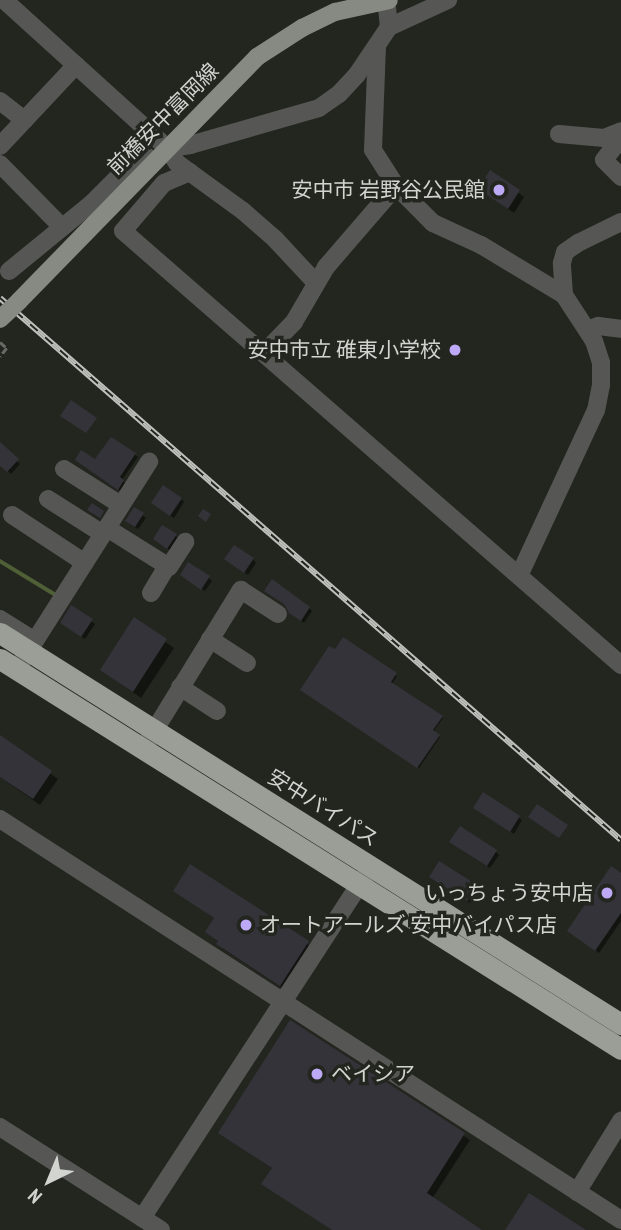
<!DOCTYPE html>
<meta charset="utf-8">
<style>
body{margin:0}
#map{position:relative;width:621px;height:1230px;overflow:hidden;background:#23261f;font-family:"PT Sans Narrow","Noto Sans JP",sans-serif}
div>[style]{position:absolute}
.shadow>*{inset:0;background:#0007}
.stream>*{height:3.5px;margin:-1.75px;padding:0 1.75px;transform-origin:1.75px;border-radius:1.75px;background:#4f5f36}
.building>*{inset:0;background:#35333a}
.path>*{height:2.5px;margin-top:-1.25px;transform-origin:0;background:repeating-linear-gradient(90deg,#686b65 0 7px,transparent 0 10.5px)}
.minor>*{height:18px;margin:-9px;padding:0 9px;transform-origin:9px;border-radius:9px;background:#565754}
.major>*{height:18px;margin:-9px;padding:0 9px;transform-origin:9px;border-radius:9px;background:#878a83}
.highway>*{height:21px;margin:-10.5px;padding:0 10.5px;transform-origin:10.5px;border-radius:10.5px;background:#9a9e96}
.rail>*{height:6px;margin-top:-3px;transform-origin:0;background:repeating-linear-gradient(90deg,#23261f 0 10px,#bfc1bd 0 20px);box-sizing:border-box;border-block:2px solid #bfc1bd}
.major-bridge>*{height:18px;margin:-9px;padding:0 9px;transform-origin:9px;border-radius:9px;background:#878a83}
.dots>*{width:19px;height:19px;translate:-50% -50%;box-sizing:border-box;border:4px solid #23261f;border-radius:50%}
span{translate:-50% -50%;white-space:nowrap;text-align:center;line-height:1.15;-webkit-text-stroke:7px #23261f;paint-order:stroke}
.street-label{font-size:21px;color:#d2d4d0}
.poi-label{font-size:21px;color:#d2d4d0}
.right{translate:-100% -50%;text-align:right}
.left{translate:0 -50%;text-align:left}
.north{position:absolute;left:14px;top:1146px;width:70px;height:70px;-webkit-text-stroke:5px #23261f;paint-order:stroke;rotate:223deg;font-size:19px;font-weight:700;line-height:28px;text-align:center;color:#d2d4d0}
.north::after{content:'';display:block;margin:auto;width:24px;height:32px;background:#d2d4d0;clip-path:polygon(50% 0,100% 100%,50% 72%,0 100%)}
</style>
<div id="map">
<div class="shadow">
<i style="clip-path:polygon(491px 173px,524px 197px,514px 213px,480px 189px)"></i>
<i style="clip-path:polygon(111px 439px,138px 457px,122px 480px,126px 484px,121px 491px,80px 462px,96px 462px)"></i>
<i style="clip-path:polygon(0 445px,20px 464px,11px 474px,0 464px)"></i>
<i style="clip-path:polygon(181px 499px,184px 502px,174px 518px,156px 506px)"></i>
<i style="clip-path:polygon(134px 509px,146px 518px,138px 529px,130px 524px)"></i>
<i style="clip-path:polygon(176px 536px,179px 539px,171px 551px,158px 542px)"></i>
<i style="clip-path:polygon(253px 559px,256px 563px,248px 575px,229px 562px)"></i>
<i style="clip-path:polygon(185px 578px,209px 578px,212px 581px,205px 591px)"></i>
<i style="clip-path:polygon(309px 608px,312px 611px,304px 623px,295px 616px)"></i>
<i style="clip-path:polygon(134px 620px,174px 648px,141px 698px,102px 670px)"></i>
<i style="clip-path:polygon(91px 621px,95px 624px,85px 639px,65px 626px)"></i>
<i style="clip-path:polygon(343px 640px,397px 676px,392px 684px,443px 718px,433px 732px,440px 737px,419px 768px,302px 690px)"></i>
<i style="clip-path:polygon(0 738px,58px 779px,40px 805px,0 777px)"></i>
<i style="clip-path:polygon(484px 794px,522px 820px,514px 834px,478px 811px)"></i>
<i style="clip-path:polygon(455px 845px,496px 852px,499px 855px,490px 868px)"></i>
<i style="clip-path:polygon(191px 867px,313px 948px,286px 990px,223px 949px,218px 944px,215px 919px,175px 891px)"></i>
<i style="clip-path:polygon(621px 875px,621px 921px,599px 953px,572px 934px)"></i>
<i style="clip-path:polygon(435px 880px,476px 886px,479px 889px,470px 903px)"></i>
<i style="clip-path:polygon(291px 1022px,470px 1140px,432px 1199px,479px 1230px,332px 1230px,263px 1184px,273px 1169px,220px 1133px)"></i>
</div>
<div class="stream">
<i style="left:0;top:561px;width:66px;rotate:31.3deg"></i>
</div>
<div class="building">
<i style="clip-path:polygon(490px 170px,520px 190px,508px 209px,478px 189px)"></i>
<i style="clip-path:polygon(71px 400px,97px 418px,86px 433px,60px 416px)"></i>
<i style="clip-path:polygon(111px 437px,136px 453px,120px 477px,124px 480px,118px 490px,75px 460px,81px 450px,95px 459px)"></i>
<i style="clip-path:polygon(0 442px,19px 459px,7px 472px,0 466px)"></i>
<i style="clip-path:polygon(163px 485px,182px 498px,170px 516px,151px 503px)"></i>
<i style="clip-path:polygon(92px 503px,104px 511px,100px 518px,87px 510px)"></i>
<i style="clip-path:polygon(134px 507px,144px 513px,135px 527px,125px 521px)"></i>
<i style="clip-path:polygon(203px 509px,211px 514px,206px 522px,198px 516px)"></i>
<i style="clip-path:polygon(162px 525px,177px 534px,167px 549px,153px 539px)"></i>
<i style="clip-path:polygon(234px 545px,254px 558px,244px 573px,224px 559px)"></i>
<i style="clip-path:polygon(188px 562px,210px 576px,201px 590px,180px 575px)"></i>
<i style="clip-path:polygon(272px 579px,310px 607px,301px 621px,289px 613px,284px 604px,264px 591px)"></i>
<i style="clip-path:polygon(71px 605px,93px 619px,81px 637px,60px 623px)"></i>
<i style="clip-path:polygon(134px 617px,167px 639px,133px 692px,100px 670px)"></i>
<i style="clip-path:polygon(343px 637px,397px 673px,391px 682px,443px 716px,433px 730px,440px 735px,417px 768px,300px 690px,329px 646px,335px 649px)"></i>
<i style="clip-path:polygon(0 735px,52px 771px,33px 799px,0 777px)"></i>
<i style="clip-path:polygon(483px 792px,520px 816px,510px 832px,473px 808px)"></i>
<i style="clip-path:polygon(537px 804px,568px 825px,559px 838px,528px 817px)"></i>
<i style="clip-path:polygon(460px 826px,497px 850px,487px 866px,449px 842px)"></i>
<i style="clip-path:polygon(439px 861px,477px 885px,467px 901px,429px 877px)"></i>
<i style="clip-path:polygon(190px 864px,309px 941px,280px 986px,216px 944px,218px 941px,205px 932px,214px 918px,173px 891px)"></i>
<i style="clip-path:polygon(611px 866px,621px 873px,621px 913px,595px 951px,567px 931px)"></i>
<i style="clip-path:polygon(290px 1020px,465px 1133px,427px 1193px,482px 1230px,332px 1230px,261px 1184px,272px 1168px,218px 1133px)"></i>
<i style="clip-path:polygon(529px 1193px,586px 1230px,505px 1230px)"></i>
</div>
<div class="path">
<i style="left:0;top:342px;width:9px;rotate:41deg"></i>
<i style="left:7px;top:348px;width:11px;rotate:128deg"></i>
</div>
<div class="minor">
<i style="left:4px;top:0;width:220px;rotate:42.2deg"></i>
<i style="left:167px;top:148px;width:18px;rotate:56deg"></i>
<i style="left:177px;top:163px;width:82px;rotate:36deg"></i>
<i style="left:243px;top:211px;width:43px;rotate:41.2deg"></i>
<i style="left:275px;top:239px;width:60px;rotate:47deg"></i>
<i style="left:389px;top:27px;width:65px;rotate:-24.6deg"></i>
<i style="left:0;top:101px;width:31px;rotate:38deg"></i>
<i style="left:559px;top:134px;width:45px;rotate:5.1deg"></i>
<i style="left:604px;top:138px;width:18px;rotate:-22deg"></i>
<i style="left:612px;top:135px;width:12px;rotate:81deg"></i>
<i style="left:614px;top:147px;width:16px;rotate:128deg"></i>
<i style="left:604px;top:160px;width:24px;rotate:45deg"></i>
<i style="left:0;top:146px;width:111px;rotate:-46.8deg"></i>
<i style="left:167px;top:148px;width:23px;rotate:-7deg"></i>
<i style="left:190px;top:145px;width:134px;rotate:-16deg"></i>
<i style="left:319px;top:108px;width:24px;rotate:-35deg"></i>
<i style="left:339px;top:94px;width:25px;rotate:-47deg"></i>
<i style="left:356px;top:76px;width:59px;rotate:-56deg"></i>
<i style="left:389px;top:27px;width:27px;rotate:-96deg"></i>
<i style="left:0;top:164px;width:88px;rotate:45.5deg"></i>
<i style="left:190px;top:172px;width:28px;rotate:157deg"></i>
<i style="left:164px;top:183px;width:63px;rotate:130.5deg"></i>
<i style="left:123px;top:231px;width:661px;rotate:41.07deg"></i>
<i style="left:396px;top:186px;width:52px;rotate:45deg"></i>
<i style="left:433px;top:223px;width:53px;rotate:24.6deg"></i>
<i style="left:481px;top:245px;width:97px;rotate:31.1deg"></i>
<i style="left:564px;top:295px;width:55px;rotate:56.9deg"></i>
<i style="left:594px;top:341px;width:23px;rotate:72deg"></i>
<i style="left:601px;top:363px;width:22px;rotate:90deg"></i>
<i style="left:601px;top:385px;width:25px;rotate:101deg"></i>
<i style="left:596px;top:410px;width:183px;rotate:114.9deg"></i>
<i style="left:9px;top:271px;width:106px;rotate:-39.3deg"></i>
<i style="left:91px;top:204px;width:72px;rotate:-45deg"></i>
<i style="left:142px;top:153px;width:14px;rotate:36deg"></i>
<i style="left:564px;top:295px;width:32px;rotate:-94deg"></i>
<i style="left:562px;top:263px;width:11px;rotate:-75deg"></i>
<i style="left:565px;top:252px;width:16px;rotate:-35deg"></i>
<i style="left:578px;top:243px;width:48px;rotate:-26deg"></i>
<i style="left:587px;top:330px;width:12px;rotate:-20deg"></i>
<i style="left:598px;top:326px;width:23px;rotate:7deg"></i>
<i style="left:264px;top:353px;width:43px;rotate:-45.9deg"></i>
<i style="left:294px;top:322px;width:64px;rotate:-59.8deg"></i>
<i style="left:326px;top:267px;width:107px;rotate:-49.2deg"></i>
<i style="left:396px;top:186px;width:43px;rotate:-122.6deg"></i>
<i style="left:373px;top:150px;width:104px;rotate:-87.8deg"></i>
<i style="left:64px;top:469px;width:67px;rotate:32.3deg"></i>
<i style="left:48px;top:499px;width:65px;rotate:32.5deg"></i>
<i style="left:12px;top:515px;width:87px;rotate:33.3deg"></i>
<i style="left:107px;top:528px;width:73px;rotate:32.2deg"></i>
<i style="left:169px;top:567px;width:30px;rotate:-57deg"></i>
<i style="left:151px;top:593px;width:31px;rotate:-59deg"></i>
<i style="left:0;top:619px;width:41px;rotate:32.2deg"></i>
<i style="left:210px;top:639px;width:44px;rotate:33deg"></i>
<i style="left:17px;top:669px;width:246px;rotate:-57.5deg"></i>
<i style="left:180px;top:687px;width:44px;rotate:33deg"></i>
<i style="left:143px;top:749px;width:187px;rotate:-58.4deg"></i>
<i style="left:241px;top:590px;width:44px;rotate:33deg"></i>
<i style="left:0;top:819px;width:739px;rotate:32.85deg"></i>
<i style="left:0;top:1127px;width:191px;rotate:32.6deg"></i>
<i style="left:577px;top:1192px;width:84px;rotate:-58.2deg"></i>
<i style="left:142px;top:1218px;width:410px;rotate:-56.9deg"></i>
</div>
<div class="major">
<i style="left:19px;top:301px;width:341px;rotate:-45.7deg"></i>
<i style="left:257px;top:57px;width:54px;rotate:-32.8deg"></i>
<i style="left:302px;top:28px;width:37px;rotate:-26deg"></i>
<i style="left:335px;top:12px;width:55px;rotate:-12.5deg"></i>
</div>
<div class="highway">
<i style="left:0;top:633px;width:734px;rotate:32.2deg"></i>
<i style="left:0;top:659px;width:733px;rotate:32.13deg"></i>
</div>
<div class="rail">
<i style="left:0;top:298px;width:824px;rotate:41.11deg"></i>
</div>
<div class="major-bridge">
<i style="left:0;top:319px;width:26px;rotate:-43deg"></i>
</div>
<div class="dots">
<i style="left:499px;top:190px;background:#bda9f5"></i>
<i style="left:455px;top:350px;background:#bda9f5"></i>
<i style="left:607px;top:893px;background:#bda9f5"></i>
<i style="left:246px;top:925px;background:#bda9f5"></i>
<i style="left:317px;top:1074px;background:#bda9f5"></i>
</div>
<div class="street-label">
<span style="left:163px;top:119px;rotate:-45deg">前橋安中富岡線</span>
<span style="left:323px;top:808px;rotate:32deg">安中バイパス</span>
</div>
<div class="poi-label">
<span class="right" style="left:485px;top:190px">安中市 岩野谷公民館</span>
<span class="right" style="left:441px;top:350px">安中市立 碓東小学校</span>
<span class="right" style="left:593px;top:893px">いっちょう安中店</span>
<span class="left" style="left:260px;top:925px">オートアールズ 安中バイパス店</span>
<span class="left" style="left:331px;top:1074px">ベイシア</span>
</div>
<div class="north">N</div>
</div>
